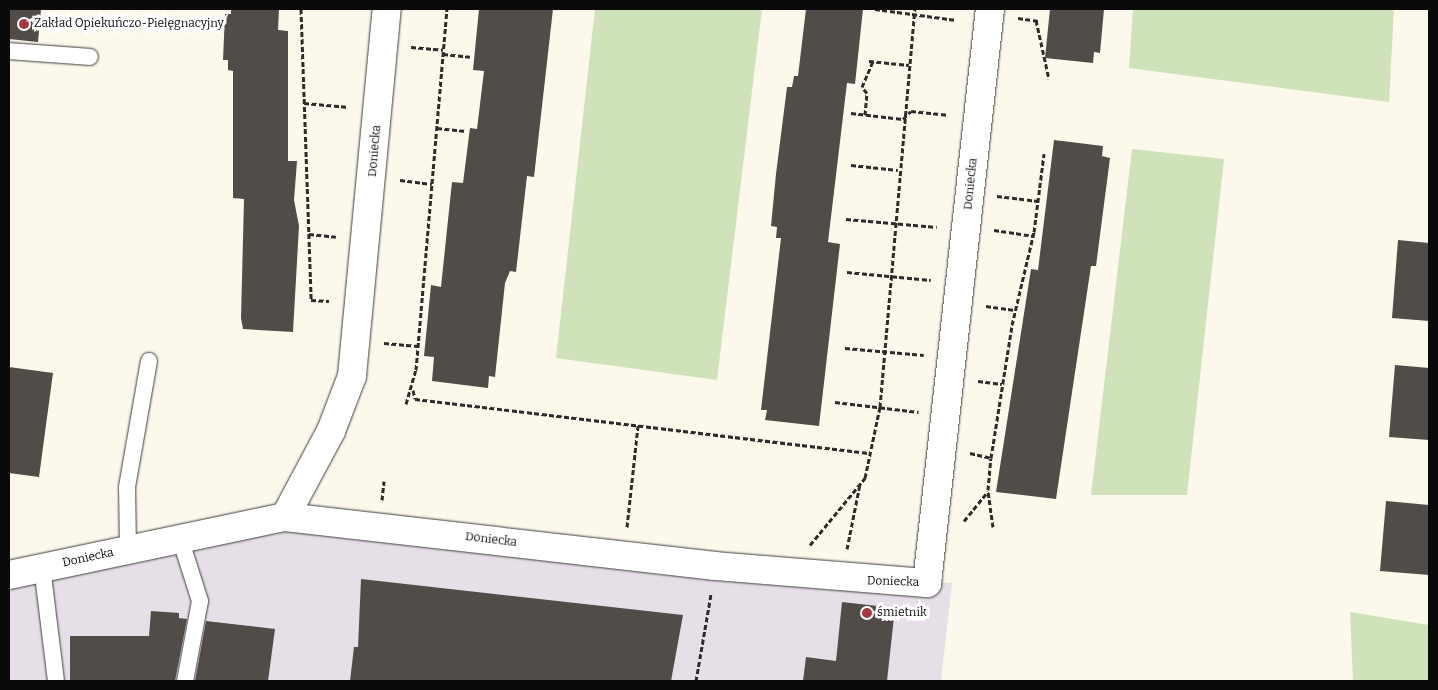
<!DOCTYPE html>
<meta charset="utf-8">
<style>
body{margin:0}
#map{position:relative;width:1438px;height:690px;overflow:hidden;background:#fcf8eb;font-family:Bitter,serif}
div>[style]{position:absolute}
.industrial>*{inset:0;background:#e7dfe8}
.green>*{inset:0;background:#cfe2b9}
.building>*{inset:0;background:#514c48}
.path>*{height:3px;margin-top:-1.5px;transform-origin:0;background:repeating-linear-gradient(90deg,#2c2c2c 0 5px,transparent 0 7.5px)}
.roads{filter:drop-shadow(0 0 1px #3d3d3d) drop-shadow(0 0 1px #3d3d3d)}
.lane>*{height:16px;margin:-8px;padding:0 8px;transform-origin:8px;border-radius:8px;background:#fff}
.street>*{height:28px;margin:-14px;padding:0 14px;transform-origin:14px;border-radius:14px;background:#fff}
.dots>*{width:14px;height:14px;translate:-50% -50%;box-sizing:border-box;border:2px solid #fff;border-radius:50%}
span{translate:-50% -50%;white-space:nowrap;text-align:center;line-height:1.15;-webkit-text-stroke:5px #fff;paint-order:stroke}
.poi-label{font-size:12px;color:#0a0a0a}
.left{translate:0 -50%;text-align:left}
.street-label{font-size:12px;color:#0a0a0a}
.frame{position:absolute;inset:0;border:10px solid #0a0a0a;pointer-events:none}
</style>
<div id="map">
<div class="industrial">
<i style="clip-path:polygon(241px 524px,952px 583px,941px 681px,9px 681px,9px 575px)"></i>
</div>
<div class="green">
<i style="clip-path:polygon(595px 9px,762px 9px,717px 380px,556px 358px)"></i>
<i style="clip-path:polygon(1133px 9px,1394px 9px,1389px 102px,1129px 68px)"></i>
<i style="clip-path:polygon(1132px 149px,1224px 159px,1187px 495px,1091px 495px)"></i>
<i style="clip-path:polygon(1350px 612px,1429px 625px,1429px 681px,1353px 681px)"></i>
</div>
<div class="building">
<i style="clip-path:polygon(9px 9px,41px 9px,38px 42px,9px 39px)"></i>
<i style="clip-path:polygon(231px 9px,279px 9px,278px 30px,288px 31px,288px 161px,297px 161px,294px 200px,299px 226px,293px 332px,243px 329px,241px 318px,244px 199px,233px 198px,233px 71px,228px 70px,228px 60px,223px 60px,225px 14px,231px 14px)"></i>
<i style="clip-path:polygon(479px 9px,553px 9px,534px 177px,527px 176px,516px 272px,510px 271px,505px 283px,495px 377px,489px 376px,488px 388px,432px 381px,434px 357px,424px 356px,431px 285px,441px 287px,452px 182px,463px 183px,470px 128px,477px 129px,484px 71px,473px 70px)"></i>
<i style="clip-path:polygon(806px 9px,863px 9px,855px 84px,847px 83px,828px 242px,840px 244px,819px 426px,765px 420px,767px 410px,761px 410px,781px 238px,776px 238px,777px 227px,771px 226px,776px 174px,787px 87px,792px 87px,794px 76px,798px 76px)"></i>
<i style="clip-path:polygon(1050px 9px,1104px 9px,1100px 53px,1094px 52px,1093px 63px,1045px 58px)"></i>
<i style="clip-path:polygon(1054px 140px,1103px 146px,1102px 156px,1110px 158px,1096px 266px,1091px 266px,1056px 499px,996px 492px,1031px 269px,1038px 270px)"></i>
<i style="clip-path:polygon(1398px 240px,1429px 243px,1429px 321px,1392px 318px)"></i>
<i style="clip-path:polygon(1395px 365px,1429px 368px,1429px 440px,1389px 437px)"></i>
<i style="clip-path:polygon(9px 367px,53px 373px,39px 477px,9px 473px)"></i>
<i style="clip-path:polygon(1386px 501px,1429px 505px,1429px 575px,1380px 571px)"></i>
<i style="clip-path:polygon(361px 579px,683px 615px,671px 681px,350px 681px,354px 647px,358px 647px)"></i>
<i style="clip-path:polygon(842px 602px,895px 608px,887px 681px,803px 681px,806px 657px,836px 661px)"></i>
<i style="clip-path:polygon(151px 611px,179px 613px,179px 618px,187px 619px,175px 681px,70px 681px,70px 636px,149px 636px)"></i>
<i style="clip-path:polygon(206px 621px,275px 629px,268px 681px,195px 681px)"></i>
</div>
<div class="path">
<i style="left:301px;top:9px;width:291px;rotate:88deg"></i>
<i style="left:311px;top:300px;width:18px;rotate:3deg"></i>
<i style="left:875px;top:9px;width:82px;rotate:7.7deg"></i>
<i style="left:1018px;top:18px;width:21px;rotate:8deg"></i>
<i style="left:1036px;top:20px;width:60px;rotate:77.6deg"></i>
<i style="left:411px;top:47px;width:32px;rotate:5deg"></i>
<i style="left:443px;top:54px;width:27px;rotate:6deg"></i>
<i style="left:869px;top:61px;width:40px;rotate:5.7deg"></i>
<i style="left:304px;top:103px;width:45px;rotate:5.1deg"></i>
<i style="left:851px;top:113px;width:52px;rotate:6.6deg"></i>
<i style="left:903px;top:119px;width:11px;rotate:-45deg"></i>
<i style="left:911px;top:111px;width:36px;rotate:6deg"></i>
<i style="left:865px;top:115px;width:22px;rotate:-85deg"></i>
<i style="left:867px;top:93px;width:8px;rotate:-130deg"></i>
<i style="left:862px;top:87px;width:28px;rotate:-67deg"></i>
<i style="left:437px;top:128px;width:29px;rotate:6deg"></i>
<i style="left:851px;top:165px;width:47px;rotate:6.1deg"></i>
<i style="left:400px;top:180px;width:32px;rotate:7deg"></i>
<i style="left:997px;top:196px;width:41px;rotate:7deg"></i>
<i style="left:846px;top:219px;width:91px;rotate:5deg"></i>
<i style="left:994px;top:230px;width:40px;rotate:8.5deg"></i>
<i style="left:309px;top:234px;width:27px;rotate:6deg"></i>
<i style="left:847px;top:272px;width:84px;rotate:5.4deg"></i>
<i style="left:986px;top:306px;width:29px;rotate:8deg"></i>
<i style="left:384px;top:343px;width:34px;rotate:5deg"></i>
<i style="left:845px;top:348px;width:79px;rotate:5.1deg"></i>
<i style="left:978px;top:381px;width:24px;rotate:7deg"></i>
<i style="left:413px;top:390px;width:9px;rotate:77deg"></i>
<i style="left:415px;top:399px;width:459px;rotate:6.8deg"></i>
<i style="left:835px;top:402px;width:84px;rotate:6.9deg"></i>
<i style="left:406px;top:404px;width:35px;rotate:-74deg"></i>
<i style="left:416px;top:370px;width:362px;rotate:-85.1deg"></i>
<i style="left:970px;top:453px;width:22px;rotate:13deg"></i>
<i style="left:382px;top:500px;width:19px;rotate:-84deg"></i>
<i style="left:964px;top:521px;width:38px;rotate:-51deg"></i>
<i style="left:627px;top:527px;width:102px;rotate:-83.8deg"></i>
<i style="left:993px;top:527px;width:37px;rotate:-98deg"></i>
<i style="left:988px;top:490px;width:32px;rotate:-85deg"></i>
<i style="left:991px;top:458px;width:135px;rotate:-81deg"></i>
<i style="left:1012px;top:325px;width:96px;rotate:-76.7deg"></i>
<i style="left:1034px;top:232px;width:79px;rotate:-82.7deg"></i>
<i style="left:810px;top:545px;width:87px;rotate:-50.6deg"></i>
<i style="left:865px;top:478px;width:73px;rotate:-78.1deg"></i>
<i style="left:880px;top:407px;width:400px;rotate:-85deg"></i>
<i style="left:847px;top:549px;width:66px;rotate:-78.7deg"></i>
<i style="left:696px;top:681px;width:88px;rotate:-80.2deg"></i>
</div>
<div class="roads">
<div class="lane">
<i style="left:9px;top:51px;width:81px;rotate:4.2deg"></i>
<i style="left:180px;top:538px;width:66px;rotate:72.4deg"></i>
<i style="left:200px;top:601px;width:81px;rotate:100.6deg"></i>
<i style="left:128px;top:549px;width:62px;rotate:-90.9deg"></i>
<i style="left:127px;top:487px;width:128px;rotate:-80.1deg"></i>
<i style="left:42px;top:567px;width:115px;rotate:83deg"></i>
</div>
<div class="street">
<i style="left:285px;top:517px;width:98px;rotate:-61.9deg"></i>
<i style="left:331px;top:431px;width:59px;rotate:-69.1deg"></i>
<i style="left:352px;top:376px;width:369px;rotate:-84.6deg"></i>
<i style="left:9px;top:575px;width:282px;rotate:-11.9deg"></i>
<i style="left:285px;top:517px;width:433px;rotate:6.5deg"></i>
<i style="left:715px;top:566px;width:213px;rotate:4.6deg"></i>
<i style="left:927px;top:583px;width:577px;rotate:-83.74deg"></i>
</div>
</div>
<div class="dots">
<i style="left:24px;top:24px;background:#a7363f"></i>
<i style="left:867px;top:613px;background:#a7363f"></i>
</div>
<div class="poi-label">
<span class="left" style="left:34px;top:24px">Zakład Opiekuńczo-Pielęgnacyjny</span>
<span class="left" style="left:877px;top:613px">śmietnik</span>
</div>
<div class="street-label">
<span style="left:375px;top:151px;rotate:-85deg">Doniecka</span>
<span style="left:971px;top:184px;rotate:-84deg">Doniecka</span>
<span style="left:491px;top:540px;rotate:7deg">Doniecka</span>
<span style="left:88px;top:558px;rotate:-12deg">Doniecka</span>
<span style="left:893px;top:582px;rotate:2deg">Doniecka</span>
</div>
<div class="frame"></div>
</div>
